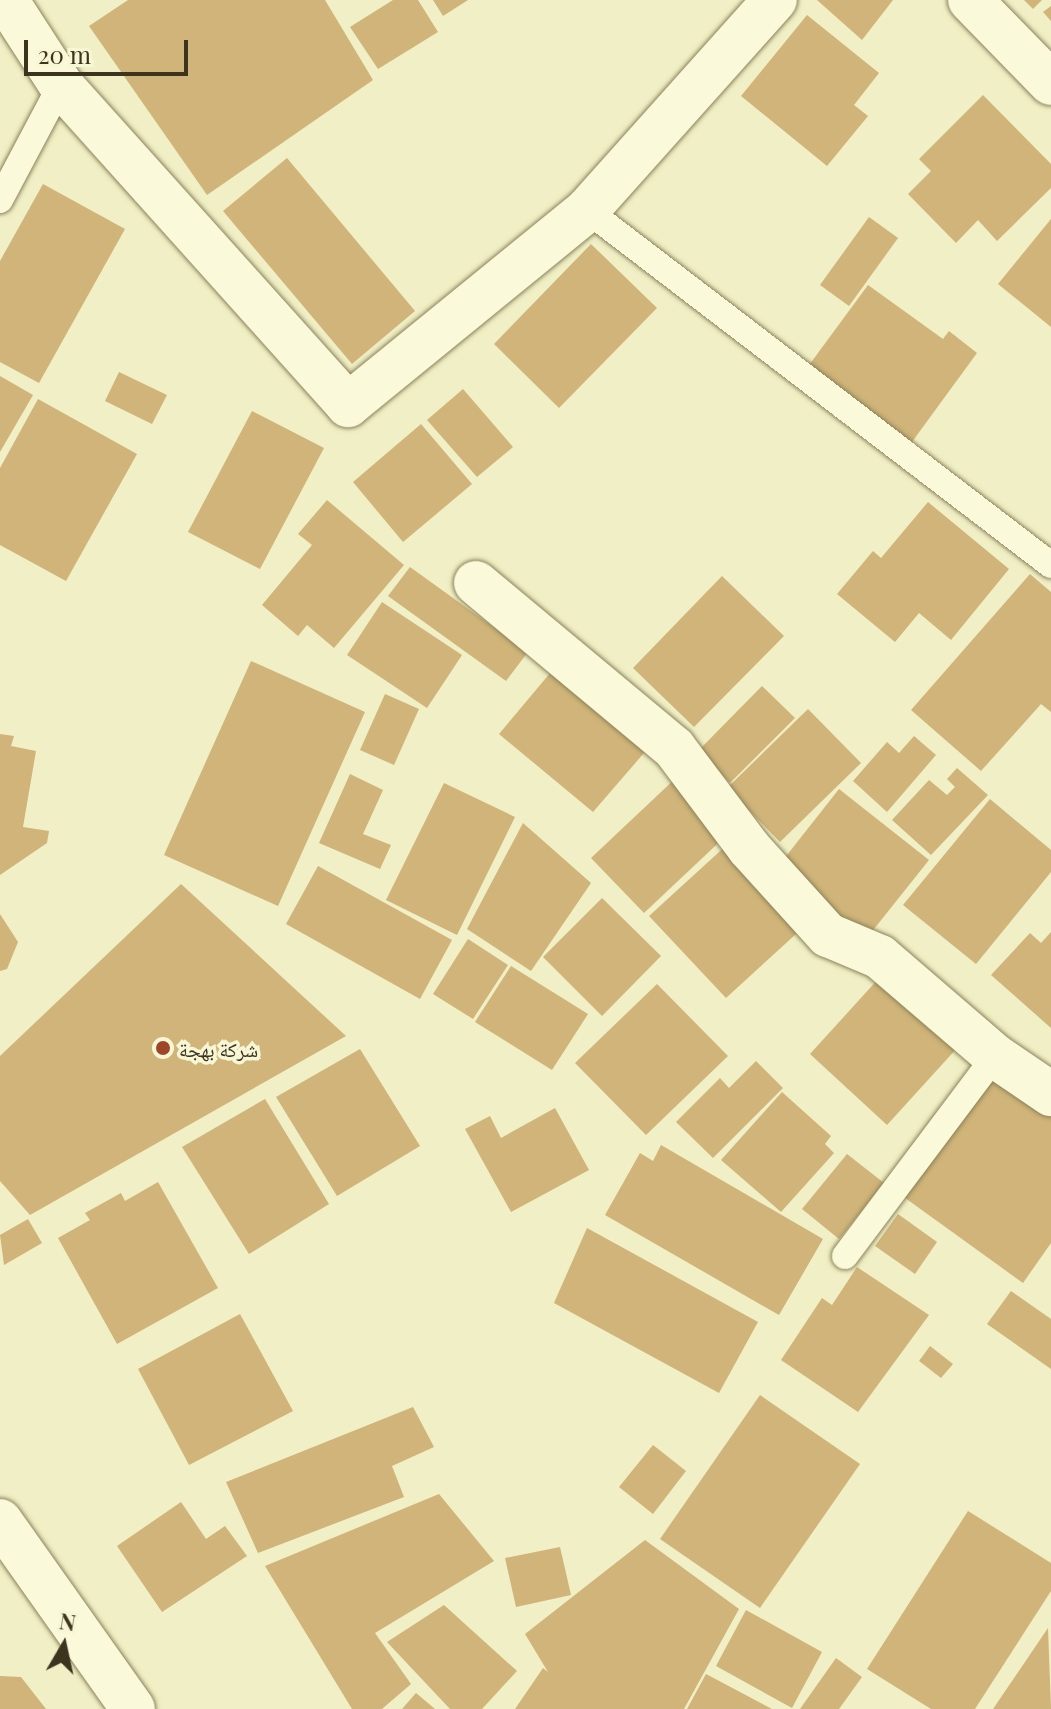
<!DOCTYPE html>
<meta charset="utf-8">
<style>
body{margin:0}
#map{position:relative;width:1051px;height:1709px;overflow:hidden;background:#f0efc5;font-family:"Playfair Display","Noto Naskh Arabic",serif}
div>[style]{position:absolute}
.building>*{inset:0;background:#d0b479}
.roads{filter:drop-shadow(0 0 2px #8c825a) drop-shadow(0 0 2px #8c825a)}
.service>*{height:26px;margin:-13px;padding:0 13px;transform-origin:13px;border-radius:13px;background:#faf9d9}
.minor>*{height:44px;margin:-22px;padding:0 22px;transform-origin:22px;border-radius:22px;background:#faf9d9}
.secondary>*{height:44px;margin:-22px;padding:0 22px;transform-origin:22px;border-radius:22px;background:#faf9d9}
.dots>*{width:22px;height:22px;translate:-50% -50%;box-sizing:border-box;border:4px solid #f7f6d5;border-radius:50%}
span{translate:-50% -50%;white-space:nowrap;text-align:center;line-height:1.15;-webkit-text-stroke:7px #f7f6d5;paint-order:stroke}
.poi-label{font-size:20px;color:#3c341e}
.left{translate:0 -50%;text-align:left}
.north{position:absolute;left:24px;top:1605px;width:80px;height:80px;-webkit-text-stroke:6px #f7f6d5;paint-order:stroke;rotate:9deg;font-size:22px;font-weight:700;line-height:32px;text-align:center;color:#3c341e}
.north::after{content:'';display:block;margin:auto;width:28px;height:36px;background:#3c341e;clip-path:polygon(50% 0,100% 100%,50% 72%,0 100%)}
.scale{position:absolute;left:24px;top:40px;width:164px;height:36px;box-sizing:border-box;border:4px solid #3c341e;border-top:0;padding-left:10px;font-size:24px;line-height:28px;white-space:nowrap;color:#3c341e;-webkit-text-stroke:6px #f7f6d5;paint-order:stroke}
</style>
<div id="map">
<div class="building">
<i style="clip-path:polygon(128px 0,325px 0,373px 80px,207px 195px,89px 26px)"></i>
<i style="clip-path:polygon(393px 0,418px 0,438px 32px,378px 69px,350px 27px)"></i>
<i style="clip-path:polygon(433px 0,468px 0,443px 16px)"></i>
<i style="clip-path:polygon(817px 0,893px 0,862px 40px)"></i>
<i style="clip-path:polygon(1024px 0,1042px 0,1033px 9px)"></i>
<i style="clip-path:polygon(1051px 6px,1051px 21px,1043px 12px)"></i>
<i style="clip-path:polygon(807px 15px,879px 73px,854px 105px,868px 116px,827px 166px,741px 96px)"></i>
<i style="clip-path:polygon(983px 95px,1051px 164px,1051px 188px,997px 241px,978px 220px,956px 243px,908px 194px,931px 171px,919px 159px)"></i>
<i style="clip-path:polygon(287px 158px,415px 311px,352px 364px,223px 211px)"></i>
<i style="clip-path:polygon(43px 184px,125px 229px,39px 383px,0 362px,0 261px)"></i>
<i style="clip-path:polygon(869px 217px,898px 238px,849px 306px,820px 285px)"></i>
<i style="clip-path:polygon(1051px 219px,1051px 327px,998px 284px)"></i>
<i style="clip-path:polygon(591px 244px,657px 308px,559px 408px,494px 344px)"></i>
<i style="clip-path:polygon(868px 285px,943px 339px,949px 331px,977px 353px,909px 446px,804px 372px)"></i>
<i style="clip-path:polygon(119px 372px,167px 395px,152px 424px,105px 401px)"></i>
<i style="clip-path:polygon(0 376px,33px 395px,0 452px)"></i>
<i style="clip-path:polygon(463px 389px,513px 447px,477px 477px,427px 420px)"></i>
<i style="clip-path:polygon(38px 399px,137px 454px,66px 581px,0 545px,0 468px)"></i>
<i style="clip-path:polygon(252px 411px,324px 448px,260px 569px,188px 532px)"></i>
<i style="clip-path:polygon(421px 424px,472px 484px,403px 542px,353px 482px)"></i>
<i style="clip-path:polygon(327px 500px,404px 565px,334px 648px,307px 625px,298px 636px,262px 605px,312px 545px,298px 534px)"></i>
<i style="clip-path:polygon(928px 502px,1009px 569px,951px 640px,919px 613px,895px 642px,837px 594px,873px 551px,881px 558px)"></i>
<i style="clip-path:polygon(410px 567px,528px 652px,506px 681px,388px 596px)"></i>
<i style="clip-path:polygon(1030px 574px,1051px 592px,1051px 712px,1041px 704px,981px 771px,911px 710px)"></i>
<i style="clip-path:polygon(722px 576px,784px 636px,694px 727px,633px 668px)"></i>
<i style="clip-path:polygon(382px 602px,462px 655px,427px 708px,347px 655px)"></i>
<i style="clip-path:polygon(251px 661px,365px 712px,278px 906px,164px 855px)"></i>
<i style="clip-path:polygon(556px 666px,650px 746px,593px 812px,499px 734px)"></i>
<i style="clip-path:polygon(762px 686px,795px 718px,730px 783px,698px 751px)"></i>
<i style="clip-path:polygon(385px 694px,419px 709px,394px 765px,360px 750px)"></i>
<i style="clip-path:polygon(808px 709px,861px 763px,780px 842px,727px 788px)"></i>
<i style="clip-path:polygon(0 734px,14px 736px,11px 746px,36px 751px,23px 827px,49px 831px,47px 843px,0 875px)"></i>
<i style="clip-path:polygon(914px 736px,936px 755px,887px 812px,853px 781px,887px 742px,899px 753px)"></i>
<i style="clip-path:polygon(957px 768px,988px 795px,931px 855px,892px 820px,929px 780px,947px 795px,955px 787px,947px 779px)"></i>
<i style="clip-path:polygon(350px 774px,383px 790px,363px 834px,391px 845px,380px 869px,319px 843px)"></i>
<i style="clip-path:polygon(678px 776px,731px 831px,644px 913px,591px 858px)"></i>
<i style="clip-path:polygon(444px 783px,515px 817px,457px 935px,386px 900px)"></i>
<i style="clip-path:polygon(839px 789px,929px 860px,866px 939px,776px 869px)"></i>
<i style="clip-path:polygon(990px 799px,1051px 850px,1051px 872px,976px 964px,903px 905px)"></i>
<i style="clip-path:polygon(523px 823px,591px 883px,531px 971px,467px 929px)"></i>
<i style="clip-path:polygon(730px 842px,807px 924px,726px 998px,649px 916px)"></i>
<i style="clip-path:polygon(318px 866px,452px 940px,420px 999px,286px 924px)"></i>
<i style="clip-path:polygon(181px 884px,346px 1036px,30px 1215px,0 1181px,0 1056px)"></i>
<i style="clip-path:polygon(602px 898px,661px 956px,602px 1016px,543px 957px)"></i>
<i style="clip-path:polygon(0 914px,18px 942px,7px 969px,0 971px)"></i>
<i style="clip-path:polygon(1051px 932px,1051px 1028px,991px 975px,1030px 933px,1041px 943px)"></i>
<i style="clip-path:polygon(468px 939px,508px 965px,473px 1019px,433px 994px)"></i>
<i style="clip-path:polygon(511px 966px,588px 1014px,552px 1070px,475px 1022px)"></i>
<i style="clip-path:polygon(880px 977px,958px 1047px,887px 1125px,810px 1054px)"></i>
<i style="clip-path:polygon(657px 984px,728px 1056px,646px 1135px,575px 1063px)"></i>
<i style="clip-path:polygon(360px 1049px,420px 1146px,337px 1196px,276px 1097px)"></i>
<i style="clip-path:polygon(756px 1061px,783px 1088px,713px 1158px,676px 1122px,720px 1078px,729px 1088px)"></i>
<i style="clip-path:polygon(994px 1066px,1051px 1106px,1051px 1243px,1023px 1283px,901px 1195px)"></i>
<i style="clip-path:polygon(782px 1092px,831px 1136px,825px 1144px,834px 1153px,781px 1212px,721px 1160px)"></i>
<i style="clip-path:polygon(265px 1099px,329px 1204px,249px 1254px,182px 1147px)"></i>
<i style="clip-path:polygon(555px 1108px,589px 1170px,511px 1212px,465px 1129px,490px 1116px,501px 1138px)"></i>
<i style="clip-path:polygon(661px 1145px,823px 1239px,779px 1315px,605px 1215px,640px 1153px,653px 1161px)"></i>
<i style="clip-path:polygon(847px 1154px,884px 1183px,839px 1239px,802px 1209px)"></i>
<i style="clip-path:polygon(158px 1182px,218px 1288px,117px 1344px,58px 1238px,90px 1220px,85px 1213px,121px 1193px,125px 1201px)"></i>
<i style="clip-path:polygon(898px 1214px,937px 1242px,915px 1274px,875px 1246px)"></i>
<i style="clip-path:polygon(28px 1219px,42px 1243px,4px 1265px,0 1235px)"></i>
<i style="clip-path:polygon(587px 1228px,758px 1322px,719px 1393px,554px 1303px)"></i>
<i style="clip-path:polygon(857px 1267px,929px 1315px,858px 1412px,781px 1360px,822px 1298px,832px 1305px)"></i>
<i style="clip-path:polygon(1011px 1291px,1051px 1319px,1051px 1369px,987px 1324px)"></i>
<i style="clip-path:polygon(240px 1314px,293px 1411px,189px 1465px,138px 1369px)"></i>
<i style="clip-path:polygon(930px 1346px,953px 1364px,941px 1378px,919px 1361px)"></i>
<i style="clip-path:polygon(760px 1395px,860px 1464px,760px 1608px,660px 1539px)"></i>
<i style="clip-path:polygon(413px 1407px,434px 1447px,392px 1466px,404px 1497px,258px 1553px,226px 1482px)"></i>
<i style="clip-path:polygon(653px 1445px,686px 1471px,653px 1514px,619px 1487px)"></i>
<i style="clip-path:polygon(439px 1494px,494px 1561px,375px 1633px,411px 1684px,382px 1709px,352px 1709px,265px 1566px)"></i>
<i style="clip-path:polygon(181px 1502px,206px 1539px,225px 1526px,247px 1556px,162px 1612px,117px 1546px)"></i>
<i style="clip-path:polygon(968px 1511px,1051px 1563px,1051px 1591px,975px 1709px,931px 1709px,867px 1669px)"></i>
<i style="clip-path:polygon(645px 1540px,739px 1609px,684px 1709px,515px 1709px,543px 1668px,548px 1672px,525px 1634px)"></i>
<i style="clip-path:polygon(560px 1547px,571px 1595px,516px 1607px,505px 1558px)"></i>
<i style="clip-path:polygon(444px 1605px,517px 1671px,482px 1709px,450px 1709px,387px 1642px)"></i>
<i style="clip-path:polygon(746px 1610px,822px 1652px,792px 1708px,716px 1666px)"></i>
<i style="clip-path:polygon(1048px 1628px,1051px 1709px,993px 1709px)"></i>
<i style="clip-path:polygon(836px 1658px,862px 1677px,839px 1709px,800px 1709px)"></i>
<i style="clip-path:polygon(706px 1674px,772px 1709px,687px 1709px)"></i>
<i style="clip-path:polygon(0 1676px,21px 1677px,46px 1709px,0 1709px)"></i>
<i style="clip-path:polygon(416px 1693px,435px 1709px,402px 1709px)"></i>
</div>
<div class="roads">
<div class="service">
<i style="left:0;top:200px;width:130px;rotate:-62.1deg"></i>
<i style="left:587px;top:210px;width:584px;rotate:37.42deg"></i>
<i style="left:845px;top:1256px;width:250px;rotate:-53.1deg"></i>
</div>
<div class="minor">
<i style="left:6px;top:0;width:101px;rotate:57.1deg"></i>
<i style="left:61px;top:85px;width:430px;rotate:48.1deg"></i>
<i style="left:348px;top:405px;width:308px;rotate:-39.2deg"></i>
<i style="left:587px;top:210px;width:282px;rotate:-48.2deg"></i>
<i style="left:970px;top:0;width:116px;rotate:45.7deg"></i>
<i style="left:476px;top:583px;width:258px;rotate:39.8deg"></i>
<i style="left:674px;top:748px;width:125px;rotate:53.1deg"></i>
<i style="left:749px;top:848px;width:118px;rotate:47.8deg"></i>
<i style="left:828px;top:935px;width:56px;rotate:22.9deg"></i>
<i style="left:880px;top:957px;width:152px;rotate:40.7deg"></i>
<i style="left:995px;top:1056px;width:68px;rotate:34.2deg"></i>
</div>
<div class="secondary">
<i style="left:0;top:1521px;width:230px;rotate:54.7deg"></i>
</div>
</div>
<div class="dots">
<i style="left:163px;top:1048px;background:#9e4627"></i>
</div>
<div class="poi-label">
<span class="left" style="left:179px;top:1048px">شركة بهجة</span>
</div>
<div class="north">N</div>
<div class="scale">20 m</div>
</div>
